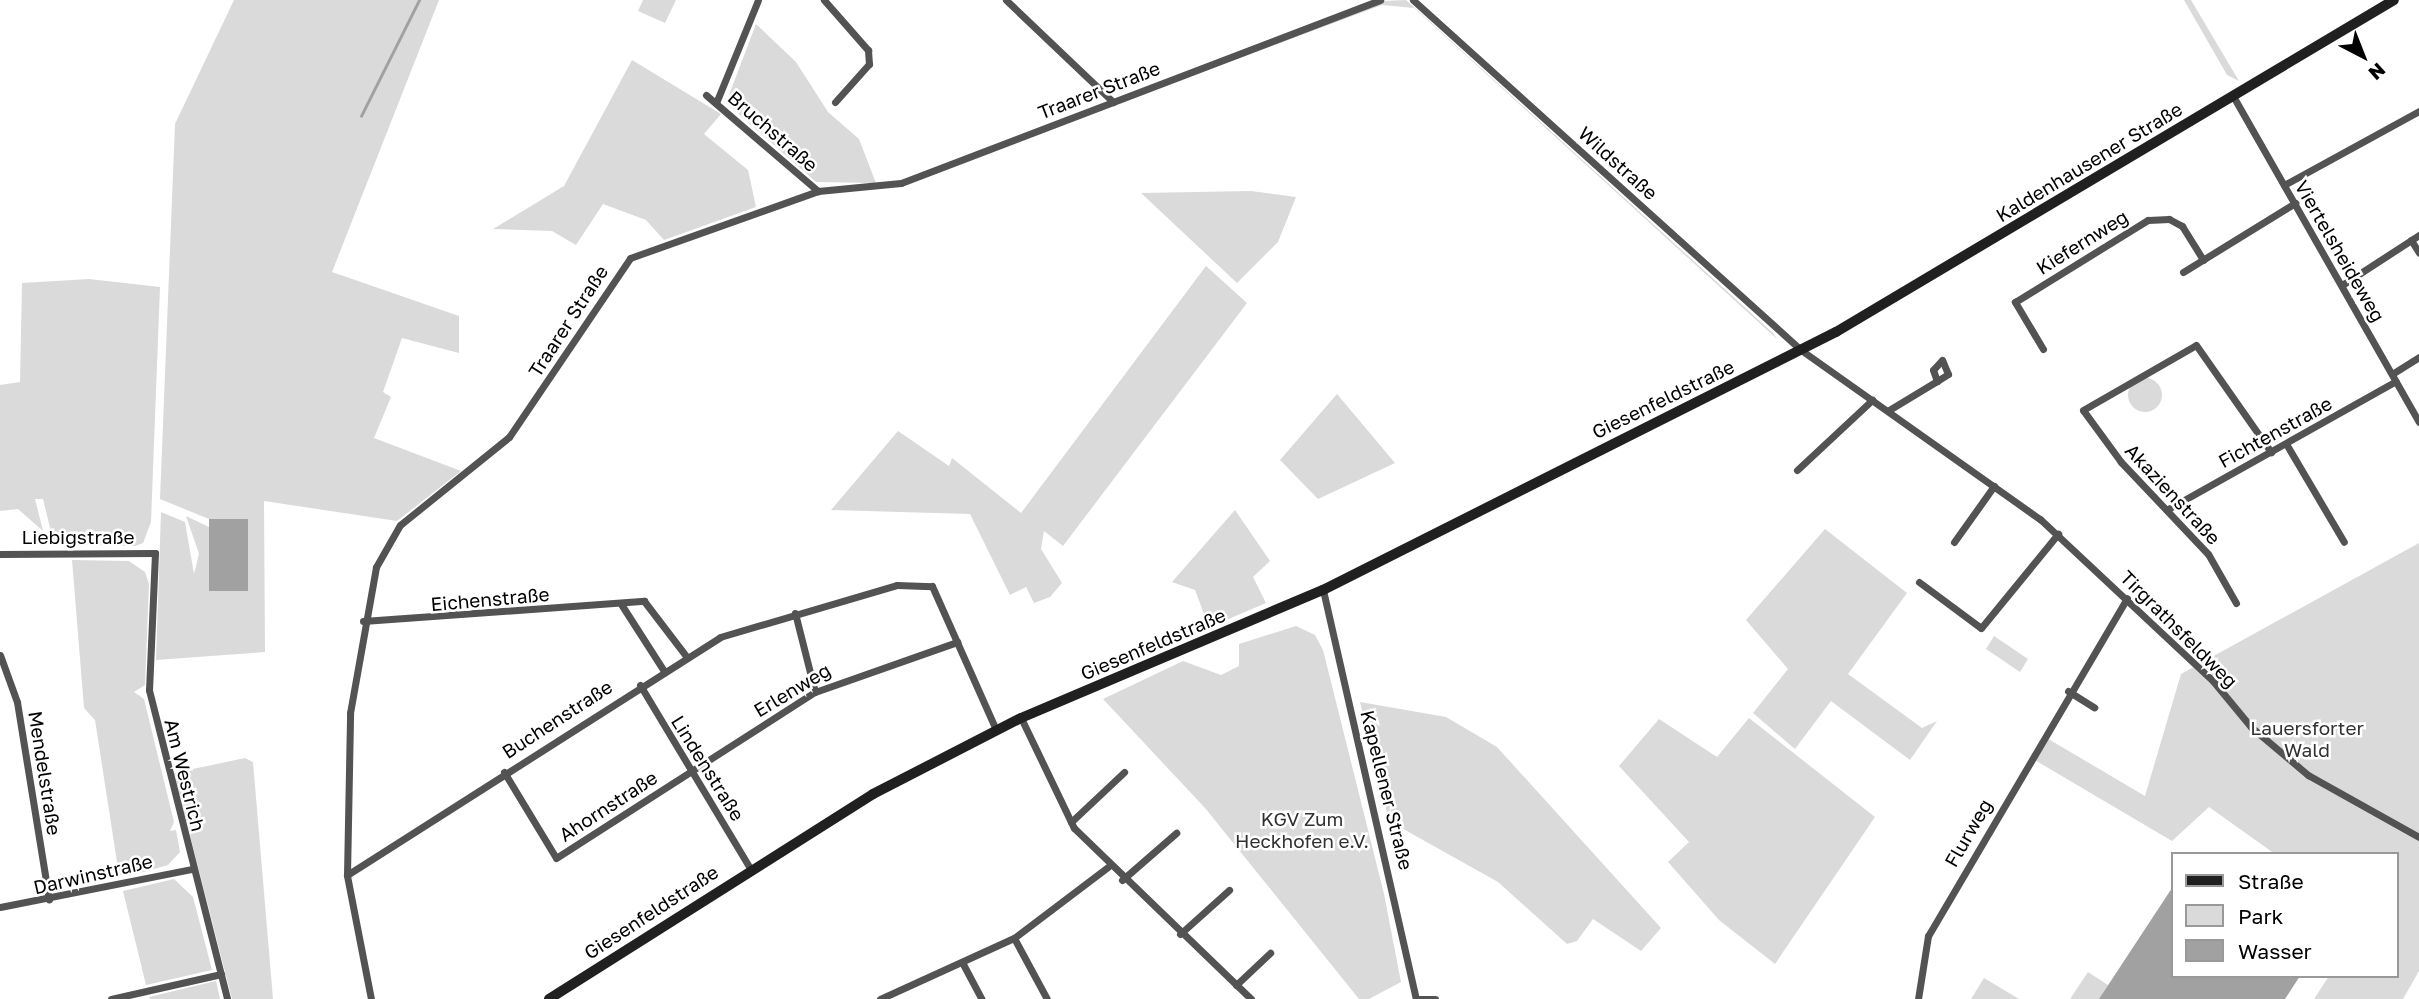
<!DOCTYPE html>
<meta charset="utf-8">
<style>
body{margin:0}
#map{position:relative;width:2419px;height:999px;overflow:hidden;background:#fff;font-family:"Golos Text",sans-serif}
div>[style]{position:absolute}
.green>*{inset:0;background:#dadada}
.round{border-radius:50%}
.water>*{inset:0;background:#a1a1a1}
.stream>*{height:2.5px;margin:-1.25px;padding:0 1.25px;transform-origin:1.25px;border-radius:1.25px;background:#a1a1a1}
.street>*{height:7px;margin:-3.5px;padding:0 3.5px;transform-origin:3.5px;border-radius:3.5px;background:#535353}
.secondary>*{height:10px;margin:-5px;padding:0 5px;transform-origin:5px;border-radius:5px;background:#202020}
span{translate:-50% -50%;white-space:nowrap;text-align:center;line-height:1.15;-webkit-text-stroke:5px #fff;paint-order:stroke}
.street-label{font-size:19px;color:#000}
.park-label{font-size:19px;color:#313131}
.legend{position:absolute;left:2171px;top:852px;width:228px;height:126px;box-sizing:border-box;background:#fff;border:2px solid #999;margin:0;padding:9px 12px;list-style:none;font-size:21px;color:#000}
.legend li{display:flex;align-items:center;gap:14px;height:35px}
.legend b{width:35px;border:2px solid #999}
.north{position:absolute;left:2328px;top:21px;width:70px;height:70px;-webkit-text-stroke:5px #fff;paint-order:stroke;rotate:138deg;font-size:19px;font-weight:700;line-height:28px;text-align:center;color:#000}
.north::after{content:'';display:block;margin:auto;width:24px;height:32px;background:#000;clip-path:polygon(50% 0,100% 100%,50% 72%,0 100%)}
</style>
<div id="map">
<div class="green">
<i style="clip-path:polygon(234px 0,439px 0,332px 272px,459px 316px,459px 353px,402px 338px,383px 392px,391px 397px,374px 438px,461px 471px,397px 521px,264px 501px,265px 652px,156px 660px,161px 512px,185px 522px,194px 574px,199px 554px,186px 516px,209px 527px,209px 591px,248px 591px,248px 519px,209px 519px,160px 499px,175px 124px)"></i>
<i style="clip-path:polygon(643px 0,676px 0,665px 23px,638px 11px)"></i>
<i style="clip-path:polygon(1406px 0,1773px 333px,1777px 339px,1414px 8px,1382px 5px,1156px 89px,1383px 1px)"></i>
<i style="clip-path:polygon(2184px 0,2191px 0,2239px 81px,2227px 75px)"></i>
<i style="clip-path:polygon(756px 24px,796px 62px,828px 112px,859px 139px,876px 183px,816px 182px,726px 103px)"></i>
<i style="clip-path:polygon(632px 60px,721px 114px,704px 134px,748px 170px,756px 207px,664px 240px,646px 220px,603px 204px,576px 245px,552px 231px,493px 229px,564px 186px)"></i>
<i style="clip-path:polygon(1251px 191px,1296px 197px,1278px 242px,1237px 283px,1141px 193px)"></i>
<i style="clip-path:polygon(1206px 266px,1247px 303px,1063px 546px,1044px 531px,1041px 549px,1062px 583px,1050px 597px,1034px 603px,1026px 587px,1010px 595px,970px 514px,831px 510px,898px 431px,949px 466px,952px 458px,1021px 513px)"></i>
<i style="clip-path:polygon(89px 279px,160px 287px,151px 522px,143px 543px,135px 546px,54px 544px,43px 499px,35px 499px,43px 531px,18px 509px,0 511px,0 385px,20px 382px,22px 283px)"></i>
<i class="round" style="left:2128px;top:378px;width:34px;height:34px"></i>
<i style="clip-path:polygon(1337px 394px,1395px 463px,1318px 499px,1280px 460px)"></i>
<i style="clip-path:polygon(1235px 510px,1270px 561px,1253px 577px,1266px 603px,1107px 671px,1104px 666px,1207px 622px,1195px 590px,1172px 582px)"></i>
<i style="clip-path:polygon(1825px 529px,1907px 593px,1848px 674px,1922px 728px,1937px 721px,1910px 760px,1831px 701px,1795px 749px,1753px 713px,1788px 669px,1746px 620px)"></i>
<i style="clip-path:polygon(2419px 543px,2419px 971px,2403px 999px,2314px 999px,2329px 976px,2396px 976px,2396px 854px,2275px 854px,2209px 807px,2172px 841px,2033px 759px,2045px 737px,2145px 796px,2181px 674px)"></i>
<i style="clip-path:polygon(72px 560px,129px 561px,145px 572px,149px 584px,145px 685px,134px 692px,144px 699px,174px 822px,170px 831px,176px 830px,180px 852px,168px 865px,129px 876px,119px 875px,95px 720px,84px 708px)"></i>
<i style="clip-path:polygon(1296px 626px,1315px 635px,1323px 650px,1384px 894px,1401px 982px,1369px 999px,1359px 999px,1205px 808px,1103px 699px,1183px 661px,1221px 675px,1239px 666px,1239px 644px)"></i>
<i style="clip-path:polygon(1994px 636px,2028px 659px,2020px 672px,1986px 649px)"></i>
<i style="clip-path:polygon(1360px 702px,1446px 717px,1497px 747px,1661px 928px,1641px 951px,1593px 919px,1577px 941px,1567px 944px,1498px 882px,1389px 821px)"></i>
<i style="clip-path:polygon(1749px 718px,1875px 817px,1775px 964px,1719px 920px,1668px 862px,1689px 842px,1619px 766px,1659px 719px,1717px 757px)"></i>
<i style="clip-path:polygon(245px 758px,253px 762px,273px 999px,232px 999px,174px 773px)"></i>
<i style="clip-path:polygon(174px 879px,193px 897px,212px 970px,146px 985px,123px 891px)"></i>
<i style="clip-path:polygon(2088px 972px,2108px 985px,2100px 999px,2070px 999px)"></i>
<i style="clip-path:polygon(1984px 978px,2019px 999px,1971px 999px)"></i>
<i style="clip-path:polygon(216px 981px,220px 999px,150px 999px,149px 997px)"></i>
</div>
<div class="water">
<i style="clip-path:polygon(209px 519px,248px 519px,248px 591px,209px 591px)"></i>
<i style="clip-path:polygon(2172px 888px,2172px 976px,2300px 976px,2285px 999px,2099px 999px)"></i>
</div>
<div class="stream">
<i style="left:361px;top:116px;width:130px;rotate:-63.4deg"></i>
</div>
<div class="street">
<i style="left:824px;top:0;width:67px;rotate:48.7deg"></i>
<i style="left:868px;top:50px;width:14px;rotate:86deg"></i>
<i style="left:869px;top:64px;width:51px;rotate:131.8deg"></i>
<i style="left:1006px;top:0;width:148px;rotate:43.6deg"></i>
<i style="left:1413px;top:0;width:523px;rotate:42.05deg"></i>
<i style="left:1801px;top:350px;width:293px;rotate:35.3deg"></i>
<i style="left:2040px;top:519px;width:237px;rotate:43.1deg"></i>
<i style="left:2213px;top:681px;width:60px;rotate:50.4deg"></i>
<i style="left:2251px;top:727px;width:75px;rotate:40.1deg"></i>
<i style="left:2308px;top:775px;width:127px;rotate:29.2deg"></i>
<i style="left:706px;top:95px;width:148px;rotate:40.6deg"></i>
<i style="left:2233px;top:96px;width:375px;rotate:60.3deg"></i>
<i style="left:716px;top:103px;width:111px;rotate:-67.8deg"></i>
<i style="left:2284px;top:185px;width:154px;rotate:-28.7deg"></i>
<i style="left:2411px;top:240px;width:15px;rotate:58deg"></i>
<i style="left:2183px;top:272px;width:132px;rotate:-31.6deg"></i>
<i style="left:2342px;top:285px;width:92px;rotate:-33deg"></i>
<i style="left:2043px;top:349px;width:55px;rotate:-120.8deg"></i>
<i style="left:2015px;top:302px;width:156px;rotate:-31.7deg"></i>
<i style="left:2148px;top:220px;width:21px;rotate:-3deg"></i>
<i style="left:2169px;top:219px;width:15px;rotate:28deg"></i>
<i style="left:2182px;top:226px;width:40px;rotate:58deg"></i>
<i style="left:2392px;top:374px;width:32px;rotate:-32deg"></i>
<i style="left:1889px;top:410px;width:56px;rotate:-31.1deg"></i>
<i style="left:1937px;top:381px;width:13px;rotate:-32deg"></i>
<i style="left:1948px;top:374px;width:15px;rotate:-113deg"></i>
<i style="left:1942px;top:360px;width:13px;rotate:132deg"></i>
<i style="left:1933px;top:370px;width:12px;rotate:70deg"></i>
<i style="left:2288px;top:447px;width:110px;rotate:59.5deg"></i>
<i style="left:1797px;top:470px;width:103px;rotate:-43deg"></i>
<i style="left:2168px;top:509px;width:261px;rotate:-29.3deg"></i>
<i style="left:1954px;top:542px;width:69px;rotate:-54.5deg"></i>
<i style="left:0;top:554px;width:155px;rotate:-0.4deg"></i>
<i style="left:155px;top:553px;width:137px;rotate:92.5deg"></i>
<i style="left:149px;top:690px;width:319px;rotate:75.8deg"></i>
<i style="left:1919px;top:582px;width:77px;rotate:36.6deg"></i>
<i style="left:1981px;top:628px;width:122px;rotate:-50.7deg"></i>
<i style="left:1323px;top:590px;width:419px;rotate:77.2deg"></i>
<i style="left:2236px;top:603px;width:56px;rotate:-119.7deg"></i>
<i style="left:2208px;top:554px;width:127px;rotate:-133.4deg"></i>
<i style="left:2121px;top:462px;width:64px;rotate:-126.2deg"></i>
<i style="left:2083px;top:410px;width:130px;rotate:-29.9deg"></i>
<i style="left:2196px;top:345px;width:131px;rotate:55deg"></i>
<i style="left:621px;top:604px;width:80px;rotate:57.3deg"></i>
<i style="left:795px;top:613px;width:81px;rotate:75.8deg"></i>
<i style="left:363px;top:621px;width:282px;rotate:-4.1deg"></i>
<i style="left:644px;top:601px;width:69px;rotate:52.6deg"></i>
<i style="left:0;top:655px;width:50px;rotate:70.1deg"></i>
<i style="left:17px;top:702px;width:200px;rotate:80.8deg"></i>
<i style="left:640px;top:685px;width:214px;rotate:59deg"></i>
<i style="left:2068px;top:691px;width:31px;rotate:32deg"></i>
<i style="left:1021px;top:718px;width:122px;rotate:64.3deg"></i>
<i style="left:1074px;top:828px;width:246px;rotate:44deg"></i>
<i style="left:504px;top:772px;width:100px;rotate:58.8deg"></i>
<i style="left:556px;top:858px;width:308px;rotate:-32.7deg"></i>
<i style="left:815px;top:692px;width:151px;rotate:-19.4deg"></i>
<i style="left:1071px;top:822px;width:73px;rotate:-43.3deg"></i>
<i style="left:347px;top:875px;width:442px;rotate:-32.5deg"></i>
<i style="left:720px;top:637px;width:184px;rotate:-16.4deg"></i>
<i style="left:897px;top:585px;width:35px;rotate:2deg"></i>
<i style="left:932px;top:586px;width:158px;rotate:66deg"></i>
<i style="left:1122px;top:880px;width:72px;rotate:-41deg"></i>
<i style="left:0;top:907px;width:196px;rotate:-11.2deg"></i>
<i style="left:1180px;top:934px;width:66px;rotate:-41.9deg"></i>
<i style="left:1014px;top:938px;width:69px;rotate:61.6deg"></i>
<i style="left:963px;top:964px;width:40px;rotate:62deg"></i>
<i style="left:1236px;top:985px;width:47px;rotate:-43.3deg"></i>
<i style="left:111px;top:999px;width:113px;rotate:-12.8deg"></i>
<i style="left:371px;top:999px;width:126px;rotate:-101deg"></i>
<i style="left:347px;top:875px;width:162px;rotate:-88.9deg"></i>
<i style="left:350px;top:713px;width:148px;rotate:-79.9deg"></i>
<i style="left:376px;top:567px;width:48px;rotate:-60.3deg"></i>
<i style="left:400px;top:525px;width:140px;rotate:-38.9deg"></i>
<i style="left:509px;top:437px;width:216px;rotate:-55.9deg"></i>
<i style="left:630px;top:258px;width:200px;rotate:-19.6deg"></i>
<i style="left:818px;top:191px;width:83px;rotate:-5.5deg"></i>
<i style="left:901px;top:183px;width:513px;rotate:-20.91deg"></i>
<i style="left:880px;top:999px;width:147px;rotate:-24.5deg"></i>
<i style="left:1014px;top:938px;width:118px;rotate:-37.1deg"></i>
<i style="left:1417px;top:999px;width:18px"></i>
<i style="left:1918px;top:999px;width:64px;rotate:-81deg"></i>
<i style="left:1928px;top:936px;width:392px;rotate:-59.5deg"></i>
</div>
<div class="secondary">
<i style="left:549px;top:999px;width:383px;rotate:-32.3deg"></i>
<i style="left:873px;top:794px;width:166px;rotate:-27.2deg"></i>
<i style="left:1021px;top:718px;width:328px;rotate:-23deg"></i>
<i style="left:1323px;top:590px;width:574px;rotate:-26.7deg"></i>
<i style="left:1836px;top:332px;width:649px;rotate:-30.75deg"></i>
</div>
<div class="street-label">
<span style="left:1099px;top:90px;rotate:-21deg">Traarer Straße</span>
<span style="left:773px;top:131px;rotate:41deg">Bruchstraße</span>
<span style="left:2089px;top:162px;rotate:-31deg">Kaldenhausener Straße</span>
<span style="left:1618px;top:163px;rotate:42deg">Wildstraße</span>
<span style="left:2082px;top:242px;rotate:-32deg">Kiefernweg</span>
<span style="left:2340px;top:251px;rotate:60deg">Viertelsheideweg</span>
<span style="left:568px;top:321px;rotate:-57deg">Traarer Straße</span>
<span style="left:1663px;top:399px;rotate:-26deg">Giesenfeldstraße</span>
<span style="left:2275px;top:432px;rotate:-29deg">Fichtenstraße</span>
<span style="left:2173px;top:494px;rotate:47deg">Akazienstraße</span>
<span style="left:78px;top:537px">Liebigstraße</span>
<span style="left:490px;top:599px;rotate:-5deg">Eichenstraße</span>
<span style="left:2179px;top:629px;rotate:45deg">Tirgrathsfeldweg</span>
<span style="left:1153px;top:644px;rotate:-23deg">Giesenfeldstraße</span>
<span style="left:792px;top:690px;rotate:-31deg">Erlenweg</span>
<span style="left:557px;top:719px;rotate:-33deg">Buchenstraße</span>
<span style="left:708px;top:768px;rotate:58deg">Lindenstraße</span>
<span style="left:45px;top:773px;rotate:81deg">Mendelstraße</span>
<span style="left:185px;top:775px;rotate:76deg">Am Westrich</span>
<span style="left:1387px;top:790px;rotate:76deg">Kapellener Straße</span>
<span style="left:608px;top:806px;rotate:-33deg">Ahornstraße</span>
<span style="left:1968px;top:833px;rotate:-60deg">Flurweg</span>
<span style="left:93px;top:874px;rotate:-13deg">Darwinstraße</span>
<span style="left:651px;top:912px;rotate:-33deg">Giesenfeldstraße</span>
</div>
<div class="park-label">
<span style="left:2307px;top:739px">Lauersforter<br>Wald</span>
<span style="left:1302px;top:830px">KGV Zum<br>Heckhofen e.V.</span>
</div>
<ul class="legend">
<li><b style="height:9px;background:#202020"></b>Straße</li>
<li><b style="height:19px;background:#dadada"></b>Park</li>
<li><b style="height:19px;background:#a1a1a1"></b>Wasser</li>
</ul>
<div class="north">N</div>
</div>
